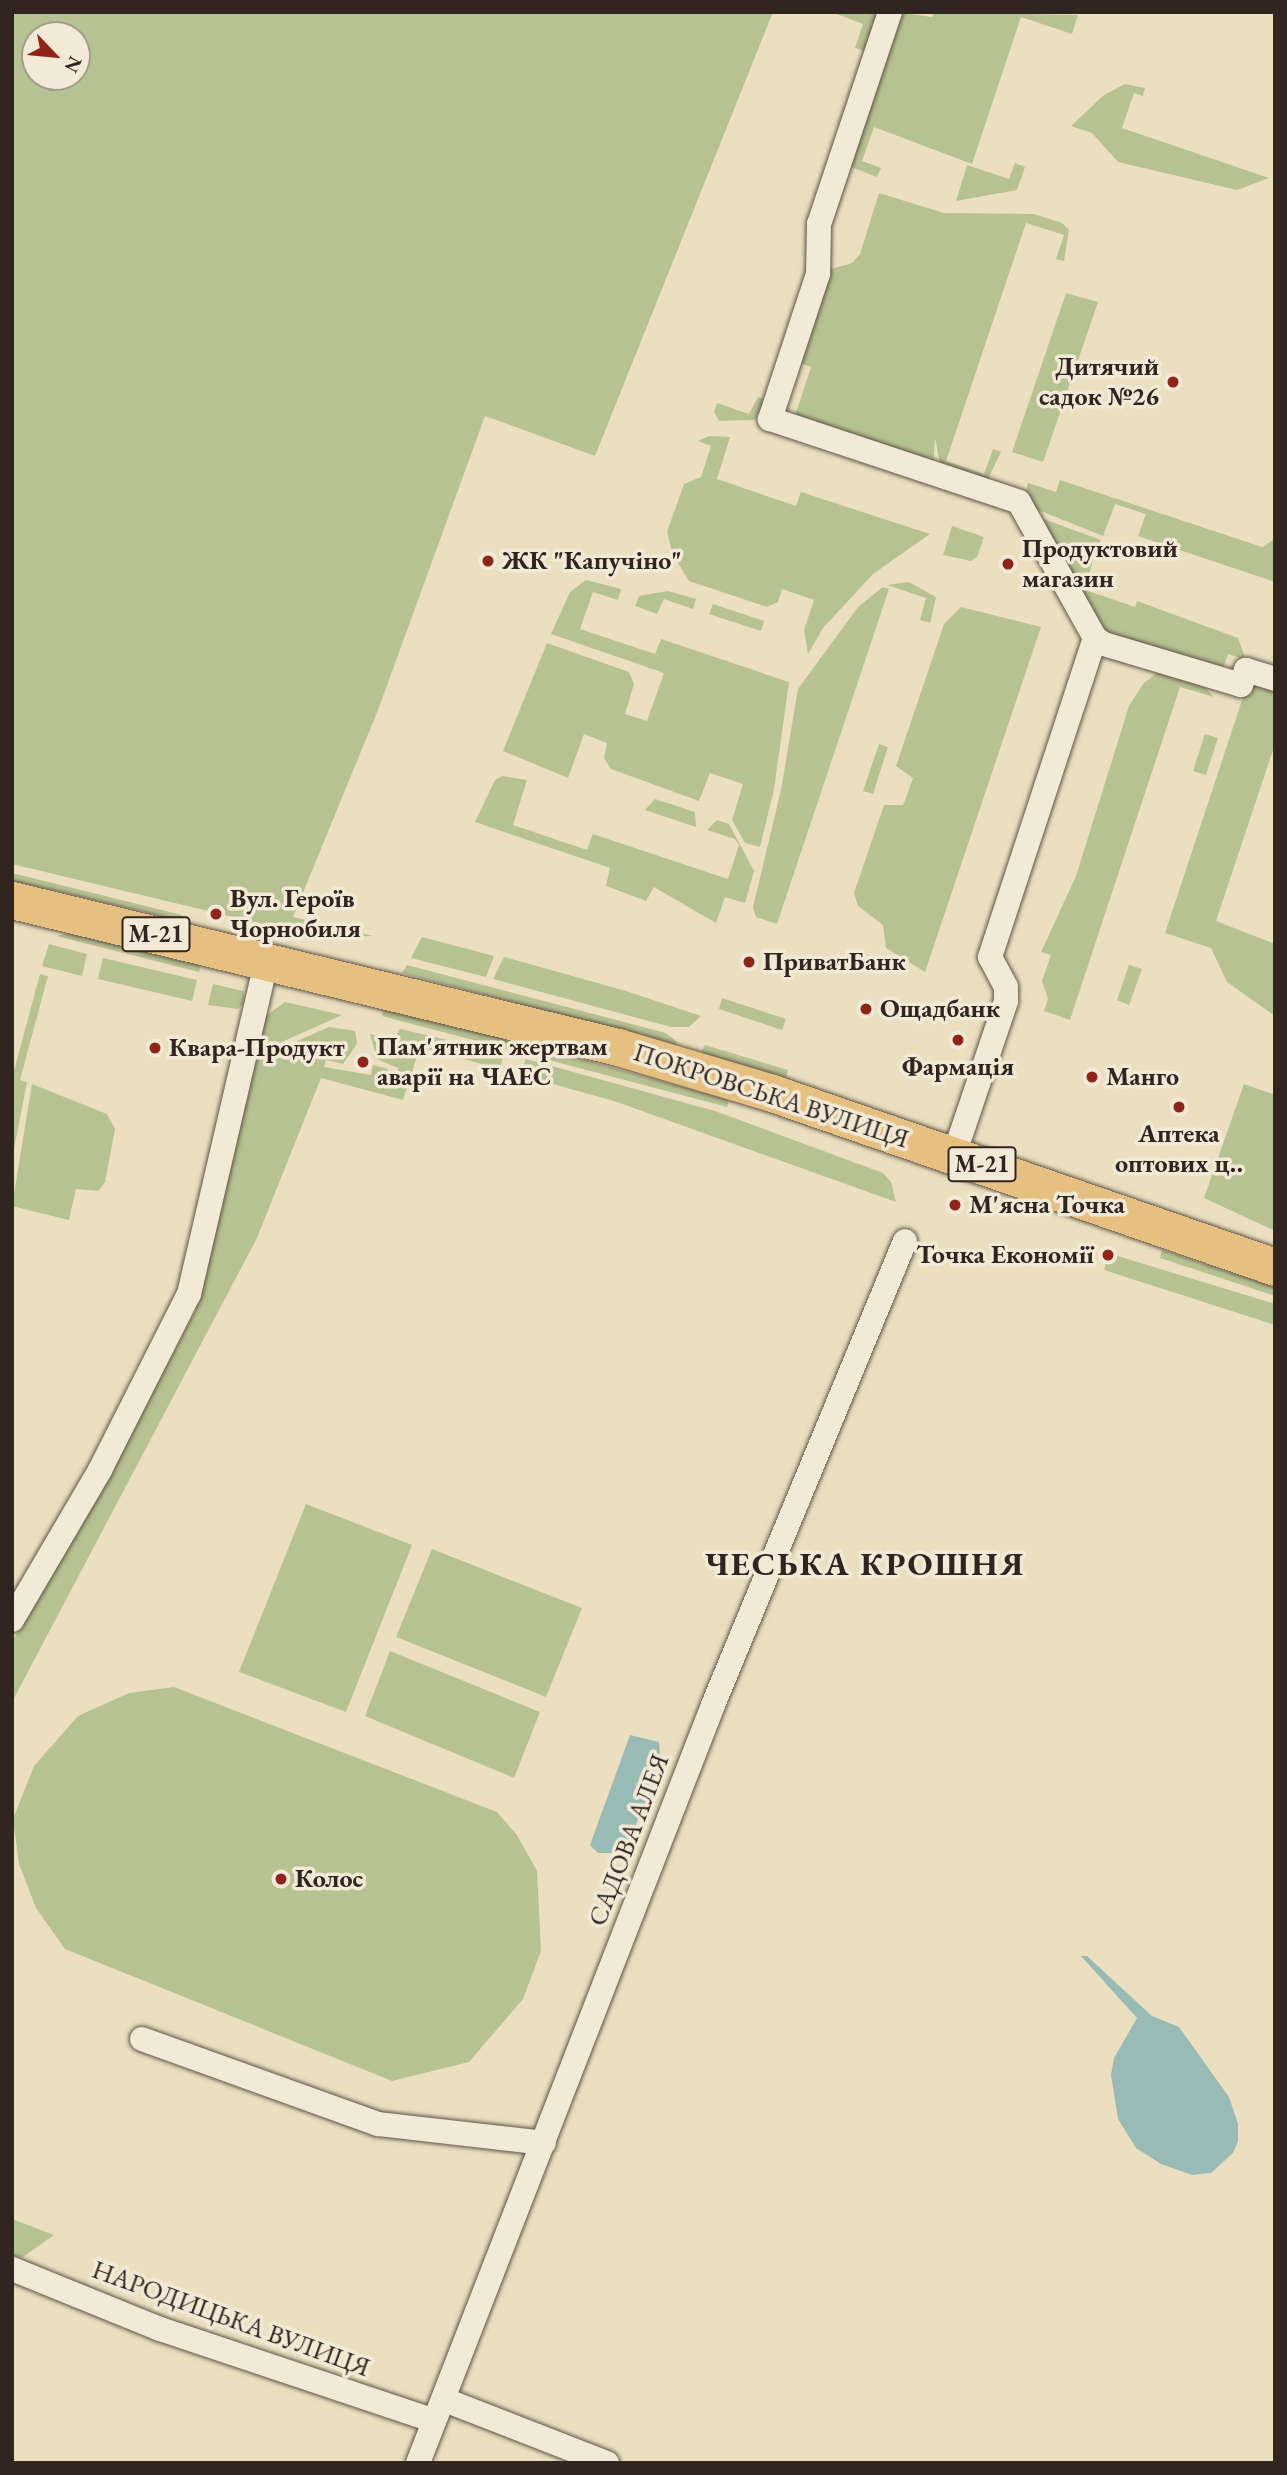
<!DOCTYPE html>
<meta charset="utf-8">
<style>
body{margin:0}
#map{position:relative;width:1287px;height:2475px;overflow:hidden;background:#ebdfc0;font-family:"EB Garamond",serif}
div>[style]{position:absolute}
.green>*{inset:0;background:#b7c292}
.water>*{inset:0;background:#98bcb5}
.roads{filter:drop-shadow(0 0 2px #605346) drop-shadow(0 0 2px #605346)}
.minor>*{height:24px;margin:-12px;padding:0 12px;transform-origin:12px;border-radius:12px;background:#f2ead6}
.highway>*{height:37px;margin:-18.5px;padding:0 18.5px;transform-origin:18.5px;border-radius:18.5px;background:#e6c080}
.dots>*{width:19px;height:19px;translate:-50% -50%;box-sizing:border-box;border:4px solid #f2ead6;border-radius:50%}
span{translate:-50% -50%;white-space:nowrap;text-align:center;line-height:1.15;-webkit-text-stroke:7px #f2ead6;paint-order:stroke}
.shield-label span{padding:2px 5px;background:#f2ead6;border:2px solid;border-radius:5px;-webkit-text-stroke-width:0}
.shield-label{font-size:24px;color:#32241e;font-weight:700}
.poi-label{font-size:26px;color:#32241e;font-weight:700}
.right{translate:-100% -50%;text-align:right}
.left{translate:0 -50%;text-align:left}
.street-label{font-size:26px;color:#32241e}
.district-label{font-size:33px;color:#32241e;font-weight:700;letter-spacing:2px}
.frame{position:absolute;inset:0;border:14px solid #32241e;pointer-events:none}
.north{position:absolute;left:21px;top:21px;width:70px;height:70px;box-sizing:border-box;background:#f2ead6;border:2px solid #a59b8c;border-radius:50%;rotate:116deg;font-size:19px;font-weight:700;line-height:28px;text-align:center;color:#32241e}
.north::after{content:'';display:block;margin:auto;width:24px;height:32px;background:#8f2418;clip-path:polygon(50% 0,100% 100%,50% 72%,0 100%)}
</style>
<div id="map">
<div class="green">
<i style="clip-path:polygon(evenodd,12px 12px,773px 12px,595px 456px,485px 416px,378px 710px,293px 917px,373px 936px,316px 937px,12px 864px,12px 12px,35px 35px,77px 35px,77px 77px,35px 77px,35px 35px)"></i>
<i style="clip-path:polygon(871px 12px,880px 16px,868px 52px,855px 48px,863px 24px,834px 13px)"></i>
<i style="clip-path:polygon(896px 12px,932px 17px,934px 12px,1078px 15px,1072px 34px,1021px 17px,972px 164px,874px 127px,862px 161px,881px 168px,877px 177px,851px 167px)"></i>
<i style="clip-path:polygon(1125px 84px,1145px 88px,1143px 96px,1134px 93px,1122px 128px,1269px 178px,1237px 190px,1118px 162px,1092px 133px,1071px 126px,1104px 95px)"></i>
<i style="clip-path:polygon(1015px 163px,1025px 167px,1017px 190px,956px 201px,967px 165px,1009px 179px)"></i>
<i style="clip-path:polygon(879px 193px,944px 213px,1034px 214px,1062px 223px,1069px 230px,1064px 261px,1056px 259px,1064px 235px,1026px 223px,946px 461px,984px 474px,993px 449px,1001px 452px,985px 485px,940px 464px,935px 438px,933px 469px,793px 422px,811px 367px,794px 361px,828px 270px,852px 263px,860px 254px)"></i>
<i style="clip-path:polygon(1066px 293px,1098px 302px,1043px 462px,1012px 452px)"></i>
<i style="clip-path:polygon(758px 397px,767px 400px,755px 420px,719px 421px,714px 412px,717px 403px,749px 414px)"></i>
<i style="clip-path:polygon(709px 436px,730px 437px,717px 479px,796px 506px,801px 492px,930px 534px,873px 574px,823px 628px,808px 654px,804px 630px,814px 600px,782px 589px,778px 602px,767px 607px,689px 581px,673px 555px,667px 532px,684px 484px,701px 477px,711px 446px,698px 441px)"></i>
<i style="clip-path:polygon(1060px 480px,1262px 547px,1275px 539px,1275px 582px,1138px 536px,1146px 514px,1115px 504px,1103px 536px,1031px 507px,1025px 495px,1028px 483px,1056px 492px)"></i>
<i style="clip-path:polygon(1027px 513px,1101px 540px,1099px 544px,1055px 562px)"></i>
<i style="clip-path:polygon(952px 526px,984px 537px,977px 557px,971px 561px,943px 555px)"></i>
<i style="clip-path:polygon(1096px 549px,1085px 590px,1135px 607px,1137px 601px,1238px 638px,1246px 660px,1228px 654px,1222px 672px,1094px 634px,1056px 566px)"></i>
<i style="clip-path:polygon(586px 580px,621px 589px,618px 600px,593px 592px,580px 629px,655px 654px,661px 639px,789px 682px,774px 789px,760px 847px,745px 843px,732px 820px,743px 784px,710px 773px,699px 801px,611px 769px,604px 758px,607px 743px,584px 734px,568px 778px,503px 751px,547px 643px,629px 672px,634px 684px,625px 714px,647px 721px,664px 673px,551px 634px,570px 592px)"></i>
<i style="clip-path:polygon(909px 582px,936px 597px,930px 623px,920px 620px,926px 598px,887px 585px)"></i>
<i style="clip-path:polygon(883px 587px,889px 589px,777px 924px,756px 917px,753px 907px,781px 790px,798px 689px,858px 607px)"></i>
<i style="clip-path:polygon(668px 591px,696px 599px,693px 609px,664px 599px,657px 614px,635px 606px,639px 596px)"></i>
<i style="clip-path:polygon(713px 604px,764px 621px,761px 631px,709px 614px)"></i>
<i style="clip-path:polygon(961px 607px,1041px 627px,925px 972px,886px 948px,883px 925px,858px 906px,854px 893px,884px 805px,903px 805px,907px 795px,913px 778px,896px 766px,944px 624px)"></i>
<i style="clip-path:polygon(1159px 671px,1201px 683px,1214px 697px,1180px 687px,1070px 1020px,1044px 1011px,1048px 999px,1042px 981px,1051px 955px,1041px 952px,1076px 876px,1129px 706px,1143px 684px)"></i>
<i style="clip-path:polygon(1249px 679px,1275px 688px,1275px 744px,1216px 921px,1275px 944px,1275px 1016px,1227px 982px,1211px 948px,1165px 933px)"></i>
<i style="clip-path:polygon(1205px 734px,1218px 738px,1206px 775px,1193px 771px)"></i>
<i style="clip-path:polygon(879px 744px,888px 747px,873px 794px,863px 791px)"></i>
<i style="clip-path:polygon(502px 776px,527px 780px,513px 825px,587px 850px,593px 834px,728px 879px,739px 845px,735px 839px,707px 830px,717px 820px,729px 824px,754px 871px,745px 903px,725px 897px,716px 923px,654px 887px,646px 901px,606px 886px,610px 868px,475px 822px,495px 780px)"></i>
<i style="clip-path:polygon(655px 799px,695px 812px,696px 827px,645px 810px)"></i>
<i style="clip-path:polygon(12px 873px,182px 915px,180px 920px,12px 881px)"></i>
<i style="clip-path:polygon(71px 933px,201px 964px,199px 972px,56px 936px)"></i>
<i style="clip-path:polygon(422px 937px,494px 956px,486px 977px,411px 958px)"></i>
<i style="clip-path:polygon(49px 944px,87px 954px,82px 976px,42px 966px)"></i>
<i style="clip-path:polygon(504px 957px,626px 991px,701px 1016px,689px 1027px,671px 1027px,493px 979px)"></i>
<i style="clip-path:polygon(103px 958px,197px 980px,192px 1001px,98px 979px)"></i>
<i style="clip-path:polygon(407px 965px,666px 1033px,677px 1042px,675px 1045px,402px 973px)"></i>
<i style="clip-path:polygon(1129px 965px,1142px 969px,1129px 1005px,1117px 1000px)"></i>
<i style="clip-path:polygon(40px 974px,48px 976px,20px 1080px,27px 1082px,14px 1149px,12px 1078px)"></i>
<i style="clip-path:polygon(213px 984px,243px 991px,245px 1002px,238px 1009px,208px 1005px)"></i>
<i style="clip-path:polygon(722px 998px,786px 1019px,782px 1030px,719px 1009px)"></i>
<i style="clip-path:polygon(285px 1002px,342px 1015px,253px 1055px,266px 1016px)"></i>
<i style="clip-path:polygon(384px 1008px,497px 1036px,729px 1100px,727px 1107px,382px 1016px)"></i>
<i style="clip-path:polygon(329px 1027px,355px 1031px,357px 1044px,343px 1064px,326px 1060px,324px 1067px,371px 1075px,373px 1065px,388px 1069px,385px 1079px,397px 1082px,398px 1068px,377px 1059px,370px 1034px,393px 1040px,400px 1029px,504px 1053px,500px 1069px,420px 1047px,403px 1100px,321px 1078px,257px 1238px,12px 1702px,12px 1642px,113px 1468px,195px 1312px,239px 1135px,252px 1061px)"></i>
<i style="clip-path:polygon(705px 1045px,788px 1070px,786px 1079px,701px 1052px)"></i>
<i style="clip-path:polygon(526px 1059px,715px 1111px,883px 1173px,891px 1182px,896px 1202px,614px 1101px,520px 1075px)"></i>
<i style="clip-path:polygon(32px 1084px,107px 1114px,115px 1129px,105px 1182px,98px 1191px,76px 1189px,69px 1220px,12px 1206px)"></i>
<i style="clip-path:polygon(1244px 1084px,1275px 1095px,1275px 1231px,1204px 1198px)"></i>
<i style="clip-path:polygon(1162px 1250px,1275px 1287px,1275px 1296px,1160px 1258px)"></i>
<i style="clip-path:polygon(1108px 1253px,1275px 1304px,1275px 1325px,1104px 1270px)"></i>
<i style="clip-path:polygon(306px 1504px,412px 1545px,346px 1712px,239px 1672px)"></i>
<i style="clip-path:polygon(432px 1549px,582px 1608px,546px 1697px,396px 1637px)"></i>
<i style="clip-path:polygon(390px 1651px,540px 1712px,514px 1778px,365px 1716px)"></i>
<i style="clip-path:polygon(174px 1687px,497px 1812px,517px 1835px,537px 1871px,541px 1951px,523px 1999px,469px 2062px,392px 2081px,65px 1949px,36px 1908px,19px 1864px,13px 1819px,34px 1766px,78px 1716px,129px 1693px)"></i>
<i style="clip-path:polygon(12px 2219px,54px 2235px,23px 2257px,12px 2256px)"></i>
</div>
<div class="water">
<i style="clip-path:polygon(630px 1735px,659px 1742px,660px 1755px,648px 1788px,654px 1795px,650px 1808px,640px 1813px,626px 1853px,598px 1853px,590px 1845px)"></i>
<i style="clip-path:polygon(1081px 1956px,1087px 1956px,1152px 2016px,1179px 2027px,1229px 2097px,1238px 2124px,1238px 2141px,1233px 2153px,1211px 2173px,1192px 2175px,1161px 2164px,1136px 2148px,1118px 2119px,1111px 2075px,1114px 2058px,1137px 2018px)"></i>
</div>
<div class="roads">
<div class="minor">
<i style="left:890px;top:12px;width:224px;rotate:108.5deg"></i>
<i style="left:819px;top:224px;width:50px;rotate:91.1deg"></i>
<i style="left:818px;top:274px;width:153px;rotate:108.3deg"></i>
<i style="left:770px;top:419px;width:262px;rotate:18.4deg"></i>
<i style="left:1019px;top:502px;width:156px;rotate:60.8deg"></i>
<i style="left:1095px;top:638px;width:11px;rotate:34deg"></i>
<i style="left:1104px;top:644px;width:143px;rotate:16.7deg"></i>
<i style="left:1241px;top:685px;width:16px;rotate:-72deg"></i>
<i style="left:1246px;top:670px;width:30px;rotate:17deg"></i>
<i style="left:954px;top:1155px;width:163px;rotate:-71.3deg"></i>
<i style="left:1006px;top:1001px;width:14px;rotate:-90deg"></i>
<i style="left:1006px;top:987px;width:34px;rotate:-118deg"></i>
<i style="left:990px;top:957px;width:336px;rotate:-71.8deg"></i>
<i style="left:12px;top:1620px;width:174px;rotate:-59.6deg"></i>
<i style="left:100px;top:1470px;width:197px;rotate:-63.2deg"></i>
<i style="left:189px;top:1294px;width:343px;rotate:-76.9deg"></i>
<i style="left:142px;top:2039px;width:251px;rotate:19.8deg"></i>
<i style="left:378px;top:2124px;width:167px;rotate:6.5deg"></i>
<i style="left:12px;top:2269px;width:160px;rotate:22.1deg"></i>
<i style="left:160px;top:2329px;width:287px;rotate:18.5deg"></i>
<i style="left:445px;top:2400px;width:174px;rotate:21.3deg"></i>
<i style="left:418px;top:2463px;width:813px;rotate:-68.73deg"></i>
<i style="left:713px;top:1705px;width:502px;rotate:-67.52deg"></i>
</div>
<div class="highway">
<i style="left:12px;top:900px;width:624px;rotate:13.64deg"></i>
<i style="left:618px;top:1047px;width:161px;rotate:16.6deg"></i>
<i style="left:772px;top:1093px;width:532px;rotate:19.08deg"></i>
</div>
</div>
<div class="dots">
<i style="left:1173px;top:382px;background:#8f2418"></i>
<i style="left:488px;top:561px;background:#8f2418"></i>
<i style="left:1008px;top:564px;background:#8f2418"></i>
<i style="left:216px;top:914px;background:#8f2418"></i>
<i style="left:749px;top:962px;background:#8f2418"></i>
<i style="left:866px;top:1009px;background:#8f2418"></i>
<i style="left:958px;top:1040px;background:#8f2418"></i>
<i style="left:155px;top:1048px;background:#8f2418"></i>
<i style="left:363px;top:1062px;background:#8f2418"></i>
<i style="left:1092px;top:1077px;background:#8f2418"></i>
<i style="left:1179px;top:1107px;background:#8f2418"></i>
<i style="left:955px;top:1205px;background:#8f2418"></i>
<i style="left:1108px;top:1255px;background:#8f2418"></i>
<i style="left:281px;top:1879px;background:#8f2418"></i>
</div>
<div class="shield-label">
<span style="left:156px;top:934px">М-21</span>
<span style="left:982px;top:1164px">М-21</span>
</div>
<div class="poi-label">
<span class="right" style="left:1159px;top:382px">Дитячий<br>садок №26</span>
<span class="left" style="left:1022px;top:564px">Продуктовий<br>магазин</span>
<span class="left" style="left:502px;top:561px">ЖК "Капучіно"</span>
<span class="left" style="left:230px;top:914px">Вул. Героїв<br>Чорнобиля</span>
<span class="left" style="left:763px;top:962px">ПриватБанк</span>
<span class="left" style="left:880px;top:1009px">Ощадбанк</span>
<span class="left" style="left:377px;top:1062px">Пам'ятник жертвам<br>аварії на ЧАЕС</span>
<span class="left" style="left:169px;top:1048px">Квара-Продукт</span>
<span style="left:958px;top:1067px">Фармація</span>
<span class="left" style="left:1106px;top:1077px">Манго</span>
<span style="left:1179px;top:1149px">Аптека<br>оптових ц‥</span>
<span class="left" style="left:969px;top:1205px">М'ясна Точка</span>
<span class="right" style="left:1094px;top:1255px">Точка Економії</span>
<span class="left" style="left:295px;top:1879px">Колос</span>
</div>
<div class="street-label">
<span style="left:771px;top:1096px;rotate:18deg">ПОКРОВСЬКА ВУЛИЦЯ</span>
<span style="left:629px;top:1840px;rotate:-69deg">САДОВА АЛЕЯ</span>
<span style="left:231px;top:2319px;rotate:20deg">НАРОДИЦЬКА ВУЛИЦЯ</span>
</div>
<div class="district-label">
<span style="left:865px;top:1564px">ЧЕСЬКА КРОШНЯ</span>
</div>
<div class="frame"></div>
<div class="north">N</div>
</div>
